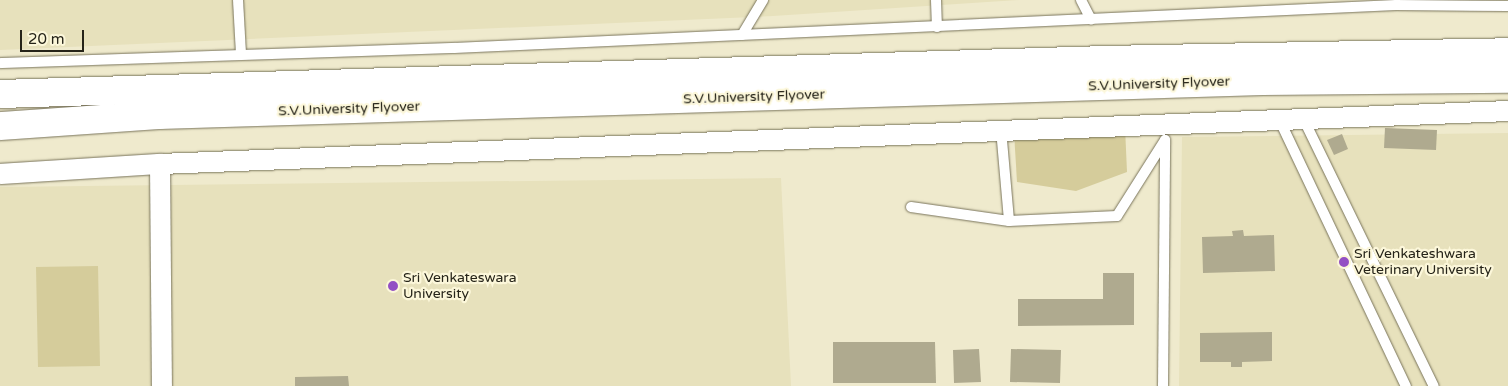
<!DOCTYPE html>
<style>
body{margin:0}
#map{position:relative;width:1508px;height:386px;overflow:hidden;background:#efeacd;font-family:"Varela Round",sans-serif}
div>[style]{position:absolute}
.built>*{inset:0;background:#e7e1bc}
.green>*{inset:0;background:#d5cc9b}
.building>*{inset:0;background:#afaa8f}
.roads{filter:drop-shadow(0 0 1px #79745b) drop-shadow(0 0 1px #79745b)}
.service>*{height:10px;margin:-5px;padding:0 5px;transform-origin:5px;border-radius:5px;background:#fff}
.minor>*{height:20px;margin:-10px;padding:0 10px;transform-origin:10px;border-radius:10px;background:#fff}
.primary>*{height:28px;margin:-14px;padding:0 14px;transform-origin:14px;border-radius:14px;background:#fff}
.dots>*{width:14px;height:14px;translate:-50% -50%;box-sizing:border-box;border:2px solid #fcf7da;border-radius:50%}
span{translate:-50% -50%;white-space:nowrap;text-align:center;line-height:1.15;-webkit-text-stroke:4.5px #fcf7da;paint-order:stroke}
.street-label{font-size:14px;color:#262419}
.poi-label{font-size:14px;color:#262419}
.left{translate:0 -50%;text-align:left}
.scale{position:absolute;left:20px;top:30px;width:64px;height:22px;box-sizing:border-box;border:2px solid #262419;border-top:0;padding-left:6px;font-size:15px;line-height:18px;white-space:nowrap;color:#262419;-webkit-text-stroke:4px #fcf7da;paint-order:stroke}
</style>
<div id="map">
<div class="built">
<i style="clip-path:polygon(0 0,1019px 0,773px 16px,0 50px)"></i>
<i style="clip-path:polygon(1508px 133px,1508px 386px,1179px 386px,1182px 137px)"></i>
<i style="clip-path:polygon(781px 178px,791px 386px,0 386px,0 187px)"></i>
</div>
<div class="green">
<i style="clip-path:polygon(1125px 127px,1127px 172px,1076px 191px,1017px 182px,1014px 132px)"></i>
<i style="clip-path:polygon(98px 266px,100px 366px,38px 367px,36px 267px)"></i>
</div>
<div class="building">
<i style="clip-path:polygon(1385px 128px,1437px 130px,1436px 150px,1384px 148px)"></i>
<i style="clip-path:polygon(1342px 134px,1348px 149px,1334px 155px,1327px 140px)"></i>
<i style="clip-path:polygon(1243px 230px,1244px 236px,1274px 235px,1275px 271px,1203px 273px,1202px 237px,1233px 236px,1232px 231px)"></i>
<i style="clip-path:polygon(1103px 273px,1134px 273px,1134px 325px,1018px 326px,1018px 299px,1103px 299px)"></i>
<i style="clip-path:polygon(1272px 332px,1272px 361px,1242px 362px,1242px 367px,1231px 367px,1231px 362px,1200px 362px,1200px 333px)"></i>
<i style="clip-path:polygon(833px 342px,935px 342px,936px 383px,833px 383px)"></i>
<i style="clip-path:polygon(979px 349px,981px 382px,954px 383px,953px 350px)"></i>
<i style="clip-path:polygon(1011px 349px,1061px 350px,1060px 383px,1010px 382px)"></i>
<i style="clip-path:polygon(348px 376px,349px 386px,295px 386px,295px 377px)"></i>
</div>
<div class="roads">
<div class="service">
<i style="left:238px;top:0;width:54px;rotate:86.8deg"></i>
<i style="left:936px;top:0;width:27px;rotate:88deg"></i>
<i style="left:1081px;top:0;width:22px;rotate:63deg"></i>
<i style="left:742px;top:35px;width:41px;rotate:-59deg"></i>
<i style="left:0;top:63px;width:454px;rotate:-1.9deg"></i>
<i style="left:454px;top:48px;width:943px;rotate:-2.61deg"></i>
<i style="left:1396px;top:5px;width:112px;rotate:0.5deg"></i>
<i style="left:1303px;top:118px;width:298px;rotate:64deg"></i>
<i style="left:1279px;top:119px;width:296px;rotate:64.6deg"></i>
<i style="left:1001px;top:129px;width:92px;rotate:85deg"></i>
<i style="left:1009px;top:221px;width:108px;rotate:-2.7deg"></i>
<i style="left:1117px;top:216px;width:90px;rotate:-57.7deg"></i>
<i style="left:911px;top:207px;width:99px;rotate:8.1deg"></i>
<i style="left:1163px;top:386px;width:246px;rotate:-89.5deg"></i>
</div>
<div class="minor">
<i style="left:160px;top:164px;width:222px;rotate:89.5deg"></i>
<i style="left:0;top:174px;width:160px;rotate:-3.6deg"></i>
<i style="left:160px;top:164px;width:1349px;rotate:-2.25deg"></i>
</div>
<div class="primary">
<i style="left:0;top:94px;width:1106px;rotate:-1.76deg"></i>
<i style="left:1105px;top:60px;width:403px;rotate:-1.1deg"></i>
<i style="left:0;top:126px;width:159px;rotate:-4deg"></i>
<i style="left:159px;top:115px;width:1104px;rotate:-1.77deg"></i>
<i style="left:1262px;top:81px;width:246px;rotate:-0.5deg"></i>
</div>
</div>
<div class="dots">
<i style="left:1344px;top:262px;background:#934fc4"></i>
<i style="left:393px;top:286px;background:#934fc4"></i>
</div>
<div class="street-label">
<span style="left:1159px;top:84px;rotate:-2deg">S.V.University Flyover</span>
<span style="left:754px;top:97px;rotate:-2deg">S.V.University Flyover</span>
<span style="left:349px;top:109px;rotate:-2deg">S.V.University Flyover</span>
</div>
<div class="poi-label">
<span class="left" style="left:1354px;top:262px">Sri Venkateshwara<br>Veterinary University</span>
<span class="left" style="left:403px;top:286px">Sri Venkateswara<br>University</span>
</div>
<div class="scale">20 m</div>
</div>
